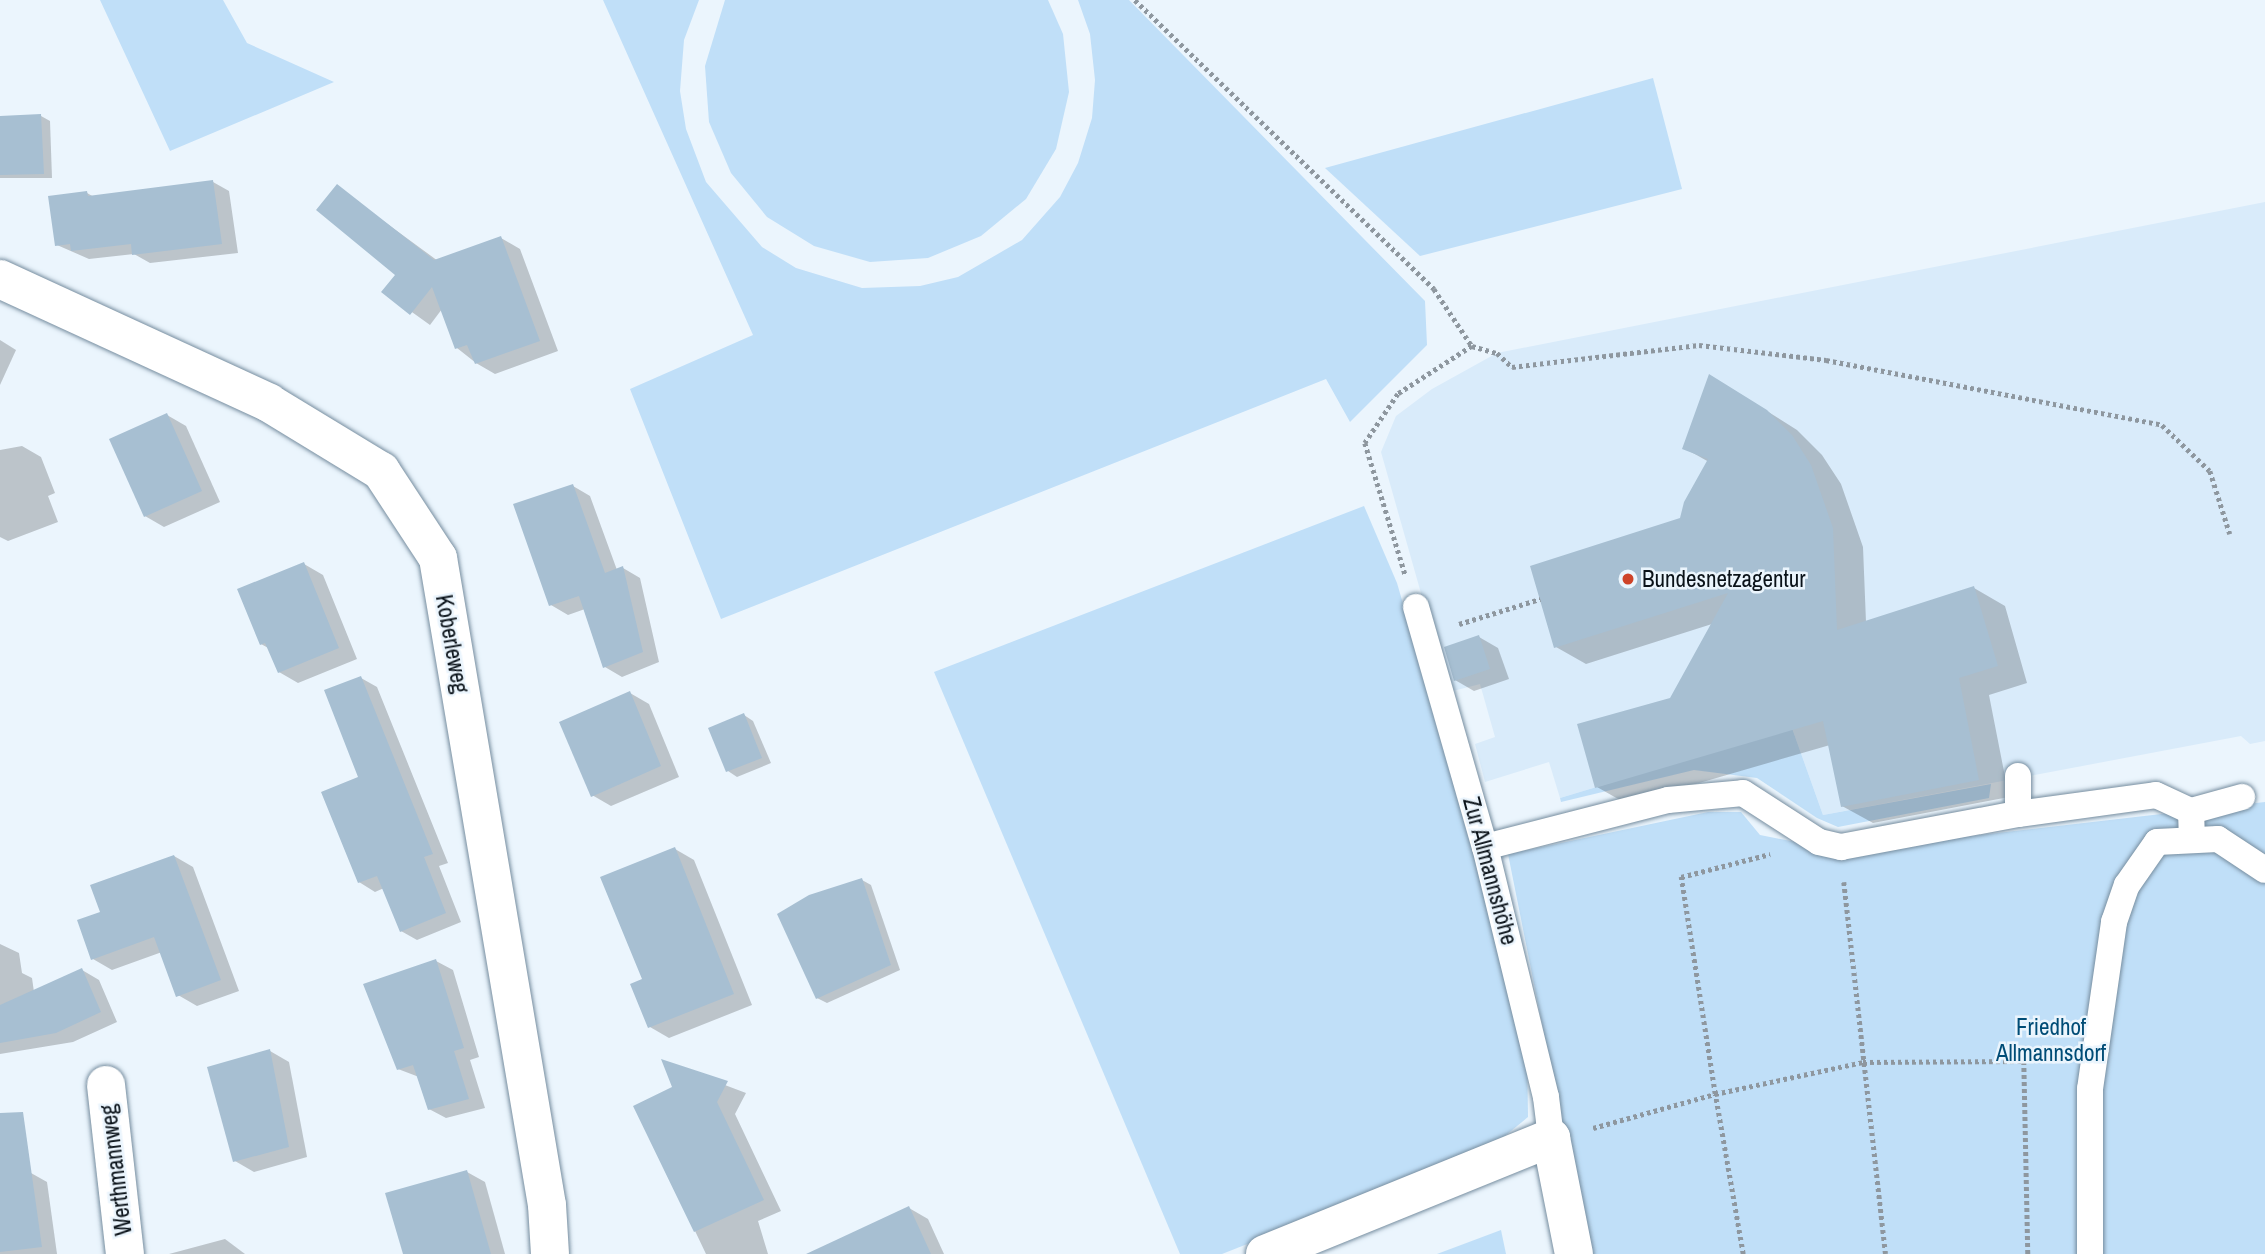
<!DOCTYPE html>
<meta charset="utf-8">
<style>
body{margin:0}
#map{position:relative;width:2265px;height:1254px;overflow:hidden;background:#ebf5fd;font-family:"Archivo Narrow",sans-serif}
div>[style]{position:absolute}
.built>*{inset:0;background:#d9ebfa}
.green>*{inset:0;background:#c0dff8}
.shadow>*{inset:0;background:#0003}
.building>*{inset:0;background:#a7bfd2}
.path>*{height:4.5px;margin-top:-2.25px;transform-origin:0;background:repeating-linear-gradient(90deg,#8e979f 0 3.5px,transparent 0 7px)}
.roads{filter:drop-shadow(0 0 2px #768d9f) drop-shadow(0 0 2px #768d9f)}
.lane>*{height:26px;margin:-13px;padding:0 13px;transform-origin:13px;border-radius:13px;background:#fff}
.street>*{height:38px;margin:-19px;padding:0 19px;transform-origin:19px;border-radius:19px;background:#fff}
.dots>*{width:19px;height:19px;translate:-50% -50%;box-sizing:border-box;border:4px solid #ebf5fd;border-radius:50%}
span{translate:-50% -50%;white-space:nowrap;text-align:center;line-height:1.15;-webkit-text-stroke:5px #ebf5fd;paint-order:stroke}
.poi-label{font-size:23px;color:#0a1219}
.left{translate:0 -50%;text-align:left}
.street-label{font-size:23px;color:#0a1219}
.park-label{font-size:23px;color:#004c76}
</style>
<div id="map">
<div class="built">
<i style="clip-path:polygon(2265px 202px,2265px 741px,2250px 744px,2241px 736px,1823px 815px,1792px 728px,1560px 798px,1549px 762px,1485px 782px,1475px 744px,1495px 737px,1480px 684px,1453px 691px,1432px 632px,1381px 452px,1396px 416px,1432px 389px,1497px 353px)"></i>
</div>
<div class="green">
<i style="clip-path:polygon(100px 0,223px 0,247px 43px,334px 82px,170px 151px)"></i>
<i style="clip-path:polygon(603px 0,699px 0,684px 40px,680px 91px,686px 129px,706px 182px,762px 247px,796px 268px,862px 288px,920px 286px,958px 277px,1022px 240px,1060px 197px,1078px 163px,1092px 118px,1095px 80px,1090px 34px,1078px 0,1129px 0,1425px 301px,1427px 345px,1350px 422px,1326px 379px,721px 619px,630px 389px,753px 335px)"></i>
<i style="clip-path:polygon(725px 0,1048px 0,1063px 34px,1069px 92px,1056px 149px,1026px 199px,981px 236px,928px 258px,870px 262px,814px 246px,767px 217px,731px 173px,709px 122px,705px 66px)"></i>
<i style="clip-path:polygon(1653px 78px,1682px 189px,1420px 256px,1325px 168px)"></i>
<i style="clip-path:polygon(1364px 506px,1397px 583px,1472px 842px,1527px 1054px,1528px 1117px,1490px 1148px,1222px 1254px,1180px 1254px,934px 672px)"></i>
<i style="clip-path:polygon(1792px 728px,1823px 815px,1991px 784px,1989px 798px,1838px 827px,1817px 818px,1757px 778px,1694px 770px,1561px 802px,1560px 798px)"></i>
<i style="clip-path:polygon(2265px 802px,2265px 1254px,1588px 1254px,1508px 854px,1708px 812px,1741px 812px,1760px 835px,1841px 851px)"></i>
<i style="clip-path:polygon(1501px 1230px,1506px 1254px,1437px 1254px)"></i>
</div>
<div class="shadow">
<i style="clip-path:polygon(41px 116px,50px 121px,52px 178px,0 178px,0 117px)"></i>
<i style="clip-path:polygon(213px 182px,229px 191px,238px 253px,150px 263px,134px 254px,89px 259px,57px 245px,87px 193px,94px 197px)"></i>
<i style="clip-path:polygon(337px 187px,438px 261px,501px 238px,520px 249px,558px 351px,495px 374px,476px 363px,457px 348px,442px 309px,430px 325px,384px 292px,397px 274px)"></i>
<i style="clip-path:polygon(0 340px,16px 350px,0 385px)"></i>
<i style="clip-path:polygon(1740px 394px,1797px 430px,1822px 455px,1841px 484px,1863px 547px,1866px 622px,1974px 588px,2005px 606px,2027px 683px,1989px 695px,2009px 797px,1873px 823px,1842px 806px,1830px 745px,1627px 804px,1597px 787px,1671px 699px,1712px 624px,1586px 664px,1556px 647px,1682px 519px,1709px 462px,1684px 448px)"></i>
<i style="clip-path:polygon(167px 415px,186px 426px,220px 502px,164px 527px,145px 516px)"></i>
<i style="clip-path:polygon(22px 446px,41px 457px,55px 493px,48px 496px,58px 522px,8px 541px,0 537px,0 450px)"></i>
<i style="clip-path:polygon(573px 486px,590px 496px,617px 570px,623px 568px,640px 578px,659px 662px,622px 677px,605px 667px,585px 609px,568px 615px,551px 605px)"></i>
<i style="clip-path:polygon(304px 564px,323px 575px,357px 659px,298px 683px,279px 672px,270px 649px,261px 644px)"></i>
<i style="clip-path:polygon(1479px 637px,1498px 648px,1509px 679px,1474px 691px,1455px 680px)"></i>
<i style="clip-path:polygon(361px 678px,377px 687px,448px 863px,439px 866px,461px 922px,417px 940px,401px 931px,384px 888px,375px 892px,359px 882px)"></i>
<i style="clip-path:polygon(630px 693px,649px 704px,679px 777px,611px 806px,592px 795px)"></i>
<i style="clip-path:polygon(744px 715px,753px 721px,771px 763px,737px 777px,728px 771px)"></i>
<i style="clip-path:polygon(675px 849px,694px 860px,752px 1005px,669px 1038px,650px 1027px,644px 980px)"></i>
<i style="clip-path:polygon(174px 856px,193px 867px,239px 991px,197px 1006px,178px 995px,162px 952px,112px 970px,93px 959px,102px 913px)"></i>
<i style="clip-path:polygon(862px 880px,871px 885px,900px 970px,827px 1003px,817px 998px)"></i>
<i style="clip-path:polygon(0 944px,19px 953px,22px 973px,32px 978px,34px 992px,82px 970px,99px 980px,117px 1022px,73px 1042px,0 1054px)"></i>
<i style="clip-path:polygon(436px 961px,453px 970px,479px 1057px,470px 1060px,485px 1108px,446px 1118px,429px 1109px,419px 1077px,398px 1069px)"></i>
<i style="clip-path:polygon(270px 1051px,289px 1062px,307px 1157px,254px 1172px,235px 1161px)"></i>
<i style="clip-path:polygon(664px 1062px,746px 1093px,735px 1114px,781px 1211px,758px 1221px,768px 1254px,706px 1254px,636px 1107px,675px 1088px)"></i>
<i style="clip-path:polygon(467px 1172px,485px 1182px,505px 1254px,404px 1254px)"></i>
<i style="clip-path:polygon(31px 1173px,47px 1182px,57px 1254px,0 1254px,0 1177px)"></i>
<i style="clip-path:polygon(909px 1208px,928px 1219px,944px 1254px,837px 1254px)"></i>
<i style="clip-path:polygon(225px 1239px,245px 1254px,169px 1254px)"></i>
</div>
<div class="building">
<i style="clip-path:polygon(41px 114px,44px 174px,0 175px,0 116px)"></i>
<i style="clip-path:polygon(213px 180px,222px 244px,132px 255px,131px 244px,71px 251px,70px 244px,55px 246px,48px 196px,87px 191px,88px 196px)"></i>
<i style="clip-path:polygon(337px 184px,434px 260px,501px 236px,540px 341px,475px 364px,467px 345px,455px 349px,432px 287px,410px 315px,381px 292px,395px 275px,316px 210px)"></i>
<i style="clip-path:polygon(1709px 374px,1767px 410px,1792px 435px,1811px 465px,1833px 528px,1837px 630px,1974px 586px,1998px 666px,1959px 678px,1979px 780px,1841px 807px,1823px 721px,1595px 788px,1577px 724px,1670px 698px,1728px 593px,1554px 648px,1530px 566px,1680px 518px,1684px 502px,1708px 459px,1682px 449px)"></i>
<i style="clip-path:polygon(167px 413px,202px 491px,144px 517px,109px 439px)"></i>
<i style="clip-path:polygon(573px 484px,605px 573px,623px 566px,643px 652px,603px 668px,579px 596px,549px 606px,513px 504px)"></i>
<i style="clip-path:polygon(304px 562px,339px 648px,278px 673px,265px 643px,260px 645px,237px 589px)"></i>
<i style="clip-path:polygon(1479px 635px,1490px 669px,1454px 681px,1444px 647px)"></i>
<i style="clip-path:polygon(361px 676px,433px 854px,424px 857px,446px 913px,400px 932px,377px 876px,358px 883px,321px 792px,358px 777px,324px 690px)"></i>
<i style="clip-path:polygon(630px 691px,661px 766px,591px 797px,559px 722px)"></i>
<i style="clip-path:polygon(744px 713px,762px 758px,726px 772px,708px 728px)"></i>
<i style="clip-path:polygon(675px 847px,734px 994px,648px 1028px,630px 984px,642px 979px,600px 877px)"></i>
<i style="clip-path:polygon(174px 855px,221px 980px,176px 997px,154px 937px,91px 960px,77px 920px,100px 912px,90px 885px)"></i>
<i style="clip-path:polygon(862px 878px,891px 965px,816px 999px,777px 914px,809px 895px)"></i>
<i style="clip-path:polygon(436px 959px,464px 1048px,454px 1051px,469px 1099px,428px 1110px,413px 1065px,397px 1070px,363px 984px)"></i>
<i style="clip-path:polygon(82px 968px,101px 1012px,56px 1033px,0 1043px,0 1005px)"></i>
<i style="clip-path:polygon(270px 1049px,289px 1147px,233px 1162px,207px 1067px)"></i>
<i style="clip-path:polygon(661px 1059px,728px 1081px,717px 1102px,764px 1200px,694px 1232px,633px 1106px,672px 1087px)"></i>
<i style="clip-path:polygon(23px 1112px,42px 1247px,0 1252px,0 1113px)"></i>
<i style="clip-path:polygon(467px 1170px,491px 1254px,403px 1254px,385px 1193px)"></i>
<i style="clip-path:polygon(909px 1206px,931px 1254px,806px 1254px)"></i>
</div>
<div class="path">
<i style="left:1135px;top:0;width:416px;rotate:44deg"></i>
<i style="left:1434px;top:289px;width:69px;rotate:56.3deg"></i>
<i style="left:1472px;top:346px;width:88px;rotate:147deg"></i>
<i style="left:1398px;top:394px;width:59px;rotate:124deg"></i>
<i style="left:1365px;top:443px;width:137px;rotate:73deg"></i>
<i style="left:1472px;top:346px;width:26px;rotate:16deg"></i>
<i style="left:1497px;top:353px;width:21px;rotate:43deg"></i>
<i style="left:1512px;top:367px;width:188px;rotate:-6.7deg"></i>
<i style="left:1699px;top:345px;width:128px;rotate:6.7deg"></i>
<i style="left:1826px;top:360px;width:342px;rotate:10.9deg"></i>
<i style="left:2162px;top:425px;width:66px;rotate:43.8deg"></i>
<i style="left:2210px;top:471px;width:66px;rotate:72.4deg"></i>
<i style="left:1459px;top:624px;width:85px;rotate:-17.2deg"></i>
<i style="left:1844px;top:882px;width:374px;rotate:83.6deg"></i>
<i style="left:1593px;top:1128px;width:127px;rotate:-15.6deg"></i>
<i style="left:1715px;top:1094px;width:220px;rotate:-98.9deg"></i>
<i style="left:1681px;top:877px;width:92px;rotate:-14.5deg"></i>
<i style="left:1743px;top:1254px;width:162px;rotate:-99.9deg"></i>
<i style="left:1715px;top:1094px;width:151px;rotate:-12.2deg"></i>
<i style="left:1863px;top:1062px;width:161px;rotate:-0.4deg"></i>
<i style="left:2024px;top:1061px;width:193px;rotate:88.8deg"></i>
</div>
<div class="roads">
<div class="lane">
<i style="left:1416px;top:607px;width:250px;rotate:74deg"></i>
<i style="left:1485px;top:847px;width:257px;rotate:76.3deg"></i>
<i style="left:1546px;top:1097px;width:41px;rotate:83deg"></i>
<i style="left:2018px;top:776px;width:38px;rotate:90deg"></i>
<i style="left:2191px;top:811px;width:53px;rotate:-15.4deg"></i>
<i style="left:1485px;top:847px;width:189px;rotate:-14.4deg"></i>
<i style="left:1668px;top:800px;width:75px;rotate:-5.3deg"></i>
<i style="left:1743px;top:793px;width:90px;rotate:32.8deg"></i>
<i style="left:1819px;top:842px;width:23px;rotate:13deg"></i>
<i style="left:1841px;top:847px;width:180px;rotate:-10.6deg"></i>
<i style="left:2018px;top:814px;width:139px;rotate:-7.8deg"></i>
<i style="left:2156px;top:795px;width:38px;rotate:25deg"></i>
<i style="left:2191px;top:811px;width:28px;rotate:88deg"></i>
<i style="left:2090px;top:1254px;width:165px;rotate:-90deg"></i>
<i style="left:2090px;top:1089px;width:169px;rotate:-81.8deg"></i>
<i style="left:2114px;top:922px;width:39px;rotate:-71deg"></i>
<i style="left:2127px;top:885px;width:52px;rotate:-55.1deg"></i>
<i style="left:2157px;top:842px;width:61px;rotate:-2.8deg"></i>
<i style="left:2218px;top:839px;width:56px;rotate:33.4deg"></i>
</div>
<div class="street">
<i style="left:0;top:279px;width:296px;rotate:24.7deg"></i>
<i style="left:269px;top:403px;width:131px;rotate:31.3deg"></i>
<i style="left:381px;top:471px;width:104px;rotate:56.8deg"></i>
<i style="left:438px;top:558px;width:656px;rotate:80.44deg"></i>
<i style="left:547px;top:1205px;width:49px;rotate:86.5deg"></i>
<i style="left:106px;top:1085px;width:170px;rotate:83.6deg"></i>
<i style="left:1265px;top:1254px;width:309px;rotate:-22.1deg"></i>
<i style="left:1551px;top:1138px;width:118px;rotate:78.8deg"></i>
</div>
</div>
<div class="dots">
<i style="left:1628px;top:579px;background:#ce4329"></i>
</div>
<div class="poi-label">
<span class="left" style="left:1642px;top:579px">Bundesnetzagentur</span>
</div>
<div class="street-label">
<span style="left:452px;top:644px;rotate:80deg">Koberleweg</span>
<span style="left:1490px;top:871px;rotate:75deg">Zur Allmannshöhe</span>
<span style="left:116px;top:1170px;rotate:-97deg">Werthmannweg</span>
</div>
<div class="park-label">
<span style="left:2051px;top:1040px">Friedhof<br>Allmannsdorf</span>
</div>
</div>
